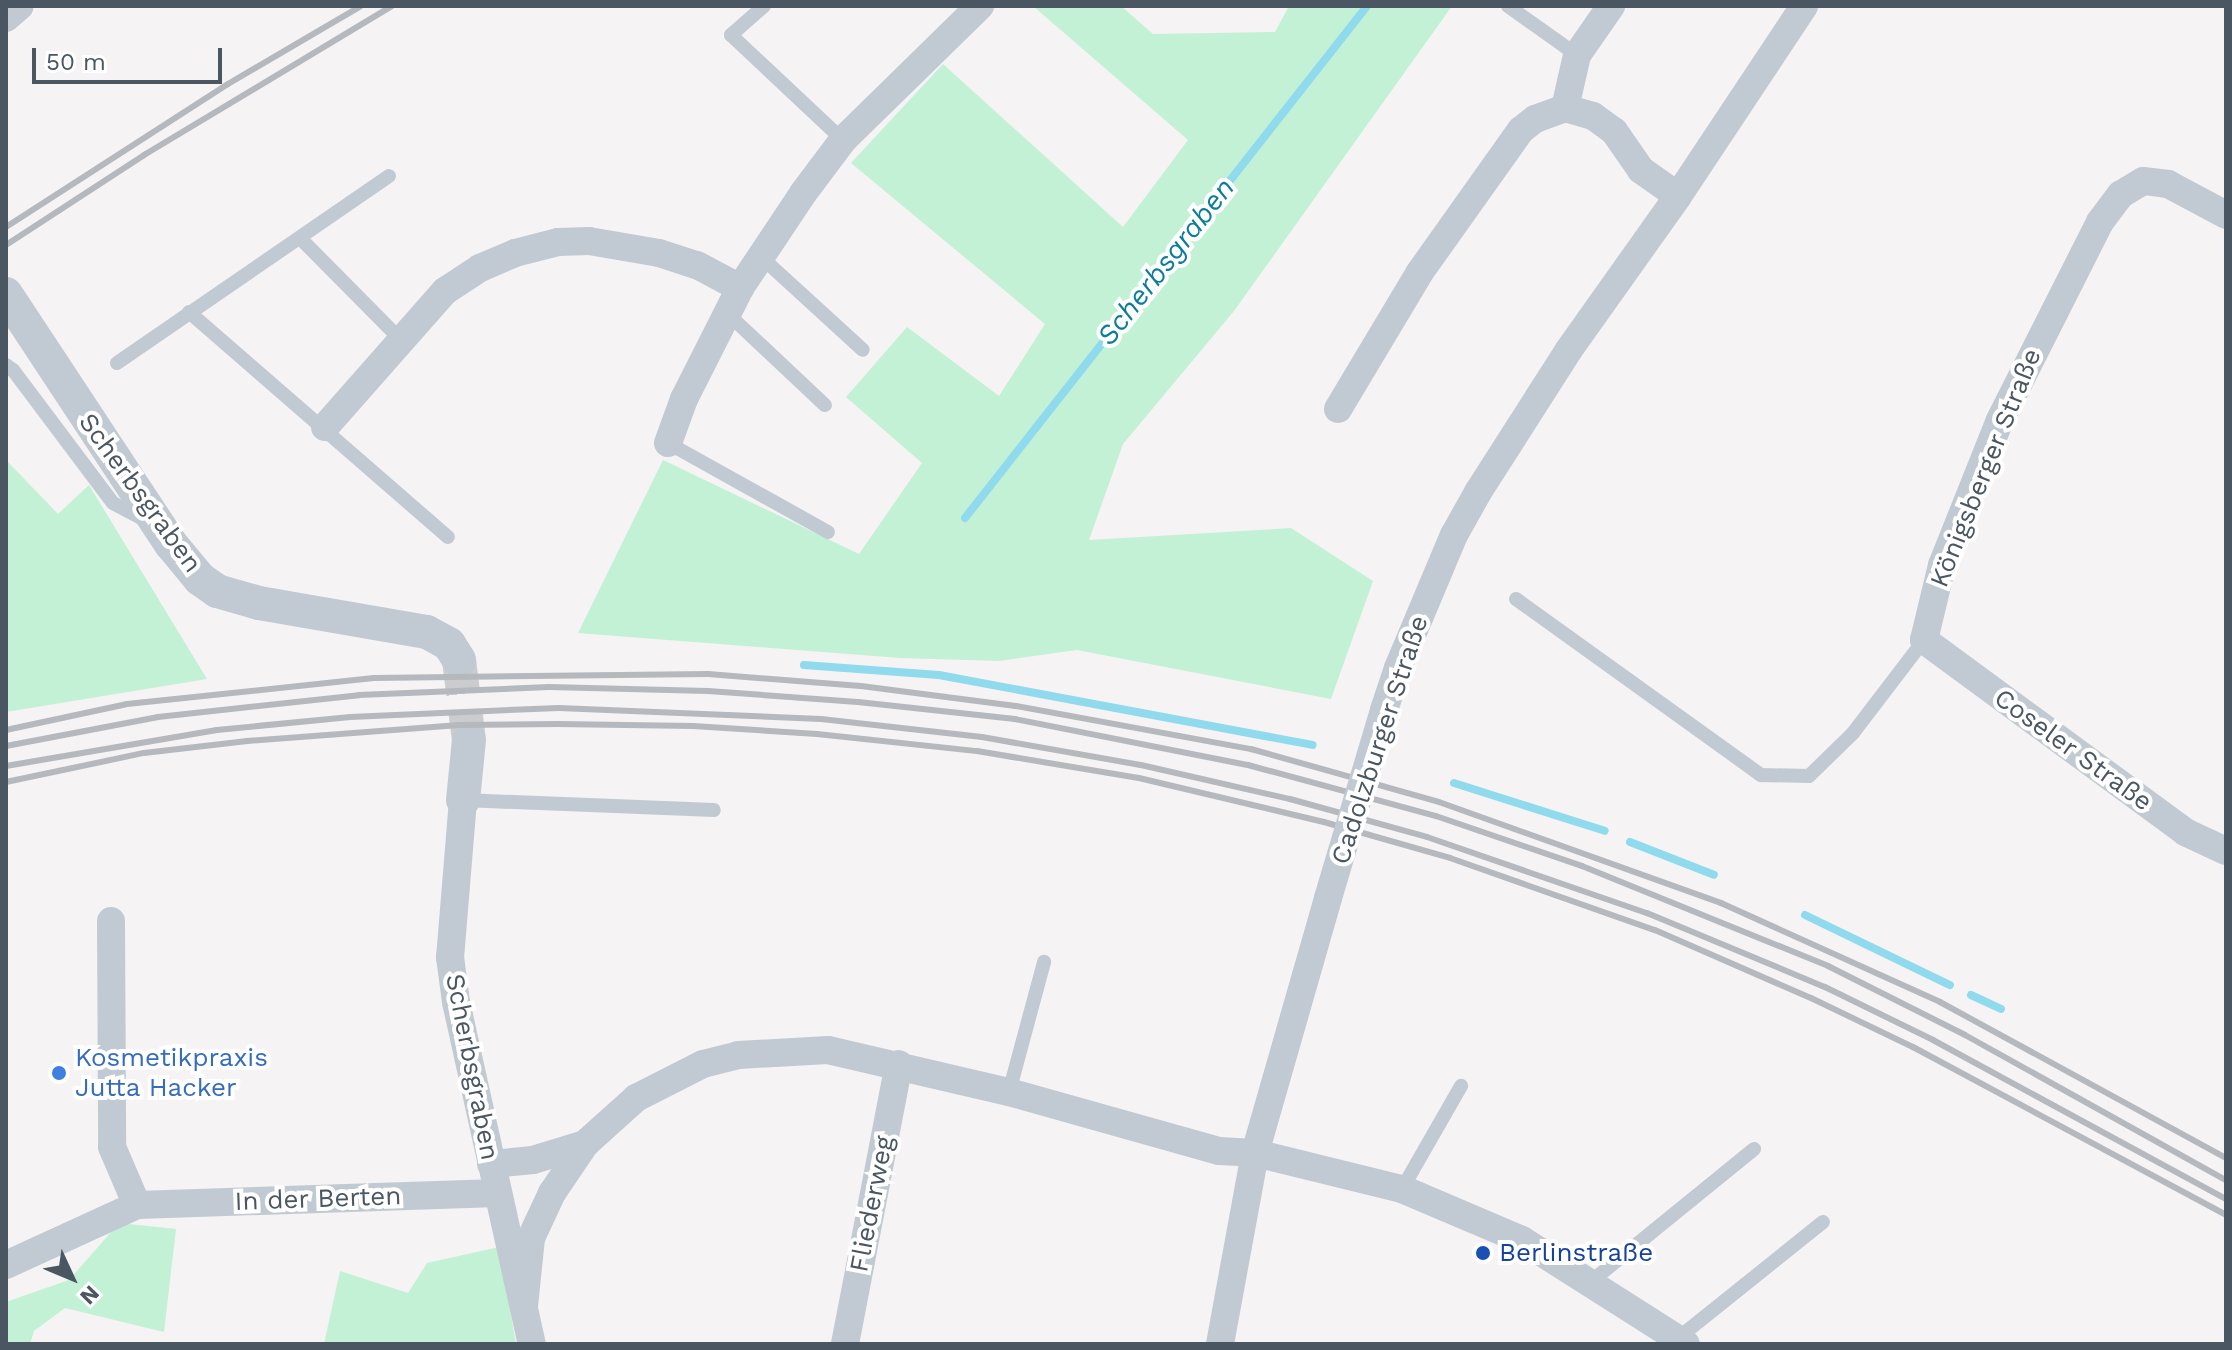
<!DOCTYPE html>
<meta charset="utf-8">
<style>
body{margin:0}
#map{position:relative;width:2232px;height:1350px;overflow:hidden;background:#f5f3f3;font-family:"Work Sans",sans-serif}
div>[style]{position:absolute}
.green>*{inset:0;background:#c3f1d5}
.stream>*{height:8px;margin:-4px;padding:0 4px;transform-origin:4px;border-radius:4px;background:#90daee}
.tertiary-tunnel>*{height:34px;margin-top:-17px;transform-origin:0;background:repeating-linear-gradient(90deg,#caccce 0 34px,transparent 0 51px)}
.service>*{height:14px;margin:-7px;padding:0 7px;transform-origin:7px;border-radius:7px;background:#c1cad2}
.minor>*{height:28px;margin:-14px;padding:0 14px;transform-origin:14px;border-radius:14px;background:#c1cad2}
.tertiary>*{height:34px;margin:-17px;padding:0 17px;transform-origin:17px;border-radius:17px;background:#c1cad2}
.rail>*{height:6px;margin:-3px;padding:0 3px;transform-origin:3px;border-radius:3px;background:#b5b8bd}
.minor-bridge>*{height:28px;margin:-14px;padding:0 14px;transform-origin:14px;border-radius:14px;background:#c1cad2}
.dots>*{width:22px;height:22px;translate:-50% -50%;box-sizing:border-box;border:4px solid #fff;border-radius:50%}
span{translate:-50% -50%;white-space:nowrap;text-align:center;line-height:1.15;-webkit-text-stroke:8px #fff;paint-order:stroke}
.street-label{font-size:26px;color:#4a5661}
.shop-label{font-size:26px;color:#366cbe}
.left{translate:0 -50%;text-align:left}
.transit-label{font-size:26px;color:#164399}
.water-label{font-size:28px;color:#0c7c9b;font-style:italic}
.frame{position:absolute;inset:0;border:8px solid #4a5661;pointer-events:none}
.north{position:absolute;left:32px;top:1238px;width:80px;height:80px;-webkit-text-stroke:6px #fff;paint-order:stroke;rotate:134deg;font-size:22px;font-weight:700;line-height:32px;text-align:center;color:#4a5661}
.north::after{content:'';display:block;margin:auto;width:28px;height:36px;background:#4a5661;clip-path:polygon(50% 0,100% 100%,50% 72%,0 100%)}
.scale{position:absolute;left:32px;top:48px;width:190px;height:36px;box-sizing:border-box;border:4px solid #4a5661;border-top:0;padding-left:10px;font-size:24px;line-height:28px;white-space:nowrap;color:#4a5661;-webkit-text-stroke:6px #fff;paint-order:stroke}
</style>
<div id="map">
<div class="green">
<i style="clip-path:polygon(1033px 6px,1121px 6px,1153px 34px,1275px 32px,1289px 6px,1452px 6px,1234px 311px,1123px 444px,1089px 540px,1291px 528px,1373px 581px,1331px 699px,1077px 650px,999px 661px,900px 658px,578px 633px,663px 460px,859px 554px,922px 463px,846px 397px,907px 327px,999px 396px,1045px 324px,851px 163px,943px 64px,1123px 227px,1188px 140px)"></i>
<i style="clip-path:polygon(6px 460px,58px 514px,89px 485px,207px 679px,6px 712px)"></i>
<i style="clip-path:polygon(119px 1223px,176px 1229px,164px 1332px,65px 1308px,34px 1331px,30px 1344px,6px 1344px,6px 1302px,69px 1280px)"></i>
<i style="clip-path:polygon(499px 1247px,516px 1344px,324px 1344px,340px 1271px,408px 1293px,427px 1263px)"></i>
</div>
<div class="stream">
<i style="left:965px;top:518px;width:651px;rotate:-51.86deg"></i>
<i style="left:804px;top:665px;width:135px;rotate:4.2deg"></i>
<i style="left:939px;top:675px;width:380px;rotate:10.6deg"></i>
<i style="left:1454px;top:783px;width:158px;rotate:17.6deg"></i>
<i style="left:1630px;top:842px;width:90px;rotate:21.4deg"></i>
<i style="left:1805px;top:915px;width:161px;rotate:25.8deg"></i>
<i style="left:1971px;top:995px;width:33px;rotate:25deg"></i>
</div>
<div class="tertiary-tunnel">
<i style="left:459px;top:660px;width:81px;rotate:82.9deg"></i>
</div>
<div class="service">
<i style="left:764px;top:6px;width:44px;rotate:138.7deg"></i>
<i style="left:731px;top:35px;width:154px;rotate:43.2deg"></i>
<i style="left:1508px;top:6px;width:85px;rotate:35.4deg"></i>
<i style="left:300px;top:238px;width:142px;rotate:45.3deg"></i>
<i style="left:760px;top:256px;width:139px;rotate:42.4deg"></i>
<i style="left:189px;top:312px;width:343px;rotate:41deg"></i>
<i style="left:728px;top:314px;width:133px;rotate:43.2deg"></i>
<i style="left:117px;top:363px;width:330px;rotate:-34.5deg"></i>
<i style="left:6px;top:365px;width:9px;rotate:36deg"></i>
<i style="left:13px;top:370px;width:166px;rotate:53.1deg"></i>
<i style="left:113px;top:503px;width:36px;rotate:28deg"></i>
<i style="left:668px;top:443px;width:183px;rotate:29.1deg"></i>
<i style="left:1516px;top:599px;width:302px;rotate:35.7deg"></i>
<i style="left:1761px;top:775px;width:48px;rotate:1.2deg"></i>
<i style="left:1809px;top:776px;width:62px;rotate:-44.3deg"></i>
<i style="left:1853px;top:733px;width:117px;rotate:-52.6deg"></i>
<i style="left:463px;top:800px;width:251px;rotate:2.3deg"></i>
<i style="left:1009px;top:1092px;width:135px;rotate:-74.9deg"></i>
<i style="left:1402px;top:1189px;width:119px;rotate:-60.2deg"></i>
<i style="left:1588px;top:1284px;width:214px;rotate:-39.1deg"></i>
<i style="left:1677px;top:1339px;width:187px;rotate:-38.7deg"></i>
</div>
<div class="minor">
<i style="left:6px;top:18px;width:18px;rotate:-41deg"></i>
<i style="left:1565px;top:108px;width:54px;rotate:-77.2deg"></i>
<i style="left:1577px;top:55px;width:60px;rotate:-55.2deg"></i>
<i style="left:2226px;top:215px;width:66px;rotate:-151.9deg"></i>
<i style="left:2168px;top:184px;width:25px;rotate:-173deg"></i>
<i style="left:2143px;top:181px;width:26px;rotate:149deg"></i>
<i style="left:2121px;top:194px;width:35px;rotate:127deg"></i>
<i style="left:2100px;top:222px;width:222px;rotate:116.8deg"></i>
<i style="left:2000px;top:420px;width:156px;rotate:111.8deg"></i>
<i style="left:1942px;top:565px;width:77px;rotate:103.5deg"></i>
<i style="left:1924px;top:640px;width:324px;rotate:36.3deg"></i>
<i style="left:2185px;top:832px;width:45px;rotate:24.9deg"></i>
<i style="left:1338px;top:409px;width:160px;rotate:-59.1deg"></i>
<i style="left:1420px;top:272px;width:174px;rotate:-54.6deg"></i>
<i style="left:1521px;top:130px;width:18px;rotate:-38deg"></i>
<i style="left:1535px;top:119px;width:32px;rotate:-20deg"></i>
<i style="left:1565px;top:108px;width:29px;rotate:16deg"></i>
<i style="left:1593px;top:116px;width:26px;rotate:36deg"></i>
<i style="left:1614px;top:131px;width:47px;rotate:55.3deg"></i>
<i style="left:1641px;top:170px;width:45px;rotate:35.1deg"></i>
<i style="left:325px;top:427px;width:181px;rotate:-48.6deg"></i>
<i style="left:445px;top:291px;width:42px;rotate:-33.3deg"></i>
<i style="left:480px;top:268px;width:38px;rotate:-23deg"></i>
<i style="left:515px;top:253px;width:44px;rotate:-14.3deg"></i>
<i style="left:558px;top:242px;width:31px;rotate:-2deg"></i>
<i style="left:589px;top:241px;width:71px;rotate:9.7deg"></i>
<i style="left:659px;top:253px;width:40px;rotate:18deg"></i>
<i style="left:697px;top:265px;width:49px;rotate:28.1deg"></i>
<i style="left:668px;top:443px;width:47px;rotate:-70deg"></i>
<i style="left:684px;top:399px;width:124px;rotate:-63.2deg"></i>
<i style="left:740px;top:288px;width:115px;rotate:-56.3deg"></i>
<i style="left:804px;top:192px;width:65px;rotate:-53.1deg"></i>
<i style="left:843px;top:140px;width:192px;rotate:-44.4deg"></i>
<i style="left:1384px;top:710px;width:44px;rotate:-71.6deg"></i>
<i style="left:1398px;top:668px;width:144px;rotate:-67.2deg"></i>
<i style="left:1454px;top:535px;width:49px;rotate:-60.8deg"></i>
<i style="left:1478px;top:492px;width:167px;rotate:-57.4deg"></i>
<i style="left:1568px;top:351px;width:190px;rotate:-54.6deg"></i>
<i style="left:1678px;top:196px;width:228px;rotate:-56.4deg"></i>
<i style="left:463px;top:800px;width:158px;rotate:94.7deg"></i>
<i style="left:450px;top:957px;width:45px;rotate:82.4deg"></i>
<i style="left:456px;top:1002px;width:350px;rotate:77.5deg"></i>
<i style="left:111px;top:921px;width:226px;rotate:89.7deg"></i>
<i style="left:112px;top:1147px;width:63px;rotate:66.7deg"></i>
<i style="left:491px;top:1164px;width:42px;rotate:-5.4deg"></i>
<i style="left:533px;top:1160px;width:54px;rotate:-17.1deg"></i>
<i style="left:6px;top:1265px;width:144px;rotate:-24.6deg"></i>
<i style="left:137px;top:1205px;width:361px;rotate:-1.9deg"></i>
<i style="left:524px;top:1306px;width:68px;rotate:-84.1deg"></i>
<i style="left:531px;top:1238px;width:50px;rotate:-65deg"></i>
<i style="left:552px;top:1193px;width:59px;rotate:-56deg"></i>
<i style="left:585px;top:1144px;width:69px;rotate:-42deg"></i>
<i style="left:636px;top:1098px;width:75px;rotate:-26.9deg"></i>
<i style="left:703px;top:1064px;width:36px;rotate:-14deg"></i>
<i style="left:738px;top:1055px;width:90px;rotate:-3.2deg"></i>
<i style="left:828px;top:1050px;width:186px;rotate:13.1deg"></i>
<i style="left:1009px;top:1092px;width:218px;rotate:15.7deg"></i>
<i style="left:1219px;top:1151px;width:36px;rotate:3deg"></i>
<i style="left:1255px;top:1153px;width:151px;rotate:13.8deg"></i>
<i style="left:1402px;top:1189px;width:130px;rotate:23deg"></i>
<i style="left:1522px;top:1240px;width:194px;rotate:32.4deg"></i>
<i style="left:845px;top:1344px;width:285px;rotate:-79.1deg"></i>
<i style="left:1220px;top:1344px;width:194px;rotate:-79.6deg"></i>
<i style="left:1255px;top:1153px;width:265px;rotate:-74deg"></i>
</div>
<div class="tertiary">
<i style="left:6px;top:294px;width:300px;rotate:56.6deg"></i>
<i style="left:171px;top:544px;width:45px;rotate:50.4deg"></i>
<i style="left:200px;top:579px;width:21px;rotate:35deg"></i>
<i style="left:217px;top:591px;width:44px;rotate:15.9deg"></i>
<i style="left:259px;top:603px;width:170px;rotate:9.8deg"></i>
<i style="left:427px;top:632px;width:25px;rotate:29deg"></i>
<i style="left:449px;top:644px;width:19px;rotate:58deg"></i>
<i style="left:463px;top:800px;width:60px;rotate:-84.3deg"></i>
</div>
<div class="rail">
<i style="left:6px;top:227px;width:264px;rotate:-32.8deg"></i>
<i style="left:228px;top:84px;width:154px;rotate:-30.4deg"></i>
<i style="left:6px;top:245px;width:165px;rotate:-33.1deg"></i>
<i style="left:144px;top:155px;width:289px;rotate:-31deg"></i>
<i style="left:6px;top:730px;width:124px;rotate:-12.1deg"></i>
<i style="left:127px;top:704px;width:248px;rotate:-6deg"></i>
<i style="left:374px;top:678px;width:334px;rotate:-0.7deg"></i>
<i style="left:708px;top:674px;width:153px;rotate:4.5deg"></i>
<i style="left:861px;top:686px;width:156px;rotate:7.4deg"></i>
<i style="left:1016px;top:706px;width:239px;rotate:10.4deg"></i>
<i style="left:1251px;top:749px;width:195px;rotate:15.7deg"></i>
<i style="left:1439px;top:802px;width:300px;rotate:19.7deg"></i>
<i style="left:1721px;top:903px;width:240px;rotate:24.3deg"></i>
<i style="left:1940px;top:1002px;width:326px;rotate:28.6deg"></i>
<i style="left:6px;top:746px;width:155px;rotate:-10.8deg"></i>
<i style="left:158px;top:717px;width:202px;rotate:-6.2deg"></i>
<i style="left:359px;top:695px;width:190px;rotate:-2.4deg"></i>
<i style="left:549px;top:687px;width:159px;rotate:1.4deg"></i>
<i style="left:708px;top:691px;width:150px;rotate:4.2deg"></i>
<i style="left:858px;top:702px;width:158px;rotate:6.2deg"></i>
<i style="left:1015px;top:719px;width:237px;rotate:11.2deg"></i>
<i style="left:1248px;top:765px;width:195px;rotate:15.2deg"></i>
<i style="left:1436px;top:816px;width:154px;rotate:18.9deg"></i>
<i style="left:1582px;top:866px;width:266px;rotate:22.1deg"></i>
<i style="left:1828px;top:966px;width:153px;rotate:26.7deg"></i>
<i style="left:1965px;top:1035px;width:299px;rotate:29.1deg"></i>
<i style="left:6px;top:766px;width:214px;rotate:-9.7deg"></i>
<i style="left:217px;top:730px;width:134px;rotate:-5.6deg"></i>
<i style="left:350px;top:717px;width:209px;rotate:-2.5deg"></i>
<i style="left:559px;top:708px;width:262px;rotate:2.4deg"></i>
<i style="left:821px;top:719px;width:162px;rotate:6.4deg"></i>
<i style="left:982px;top:737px;width:161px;rotate:10deg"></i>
<i style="left:1141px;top:765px;width:153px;rotate:12.9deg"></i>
<i style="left:1290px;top:799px;width:142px;rotate:15.5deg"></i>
<i style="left:1427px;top:837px;width:233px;rotate:19.1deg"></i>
<i style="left:1647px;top:913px;width:193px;rotate:22.6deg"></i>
<i style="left:1825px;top:987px;width:120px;rotate:26.1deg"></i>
<i style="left:1933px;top:1040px;width:333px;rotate:28.5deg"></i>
<i style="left:6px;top:782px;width:141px;rotate:-11.9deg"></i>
<i style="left:144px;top:753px;width:104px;rotate:-6.6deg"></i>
<i style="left:247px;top:741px;width:213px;rotate:-4.3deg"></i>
<i style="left:459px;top:725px;width:99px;rotate:-0.6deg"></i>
<i style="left:558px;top:724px;width:135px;rotate:0.8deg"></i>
<i style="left:693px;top:726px;width:124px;rotate:3.7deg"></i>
<i style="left:817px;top:734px;width:161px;rotate:6.1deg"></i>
<i style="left:977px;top:751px;width:164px;rotate:9.5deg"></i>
<i style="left:1139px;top:778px;width:190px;rotate:13.4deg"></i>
<i style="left:1324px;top:822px;width:131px;rotate:15.9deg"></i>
<i style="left:1450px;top:858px;width:217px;rotate:19.4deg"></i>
<i style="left:1655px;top:930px;width:170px;rotate:23.6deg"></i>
<i style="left:1811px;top:998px;width:113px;rotate:25.7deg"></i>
<i style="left:1913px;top:1047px;width:355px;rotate:28.2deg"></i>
</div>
<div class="minor-bridge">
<i style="left:1328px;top:898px;width:196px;rotate:-73.4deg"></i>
</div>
<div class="dots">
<i style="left:59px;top:1073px;background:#3f7fe0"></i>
<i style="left:1483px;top:1253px;background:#1a4fb4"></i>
</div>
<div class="street-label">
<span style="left:1986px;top:468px;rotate:-68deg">Königsberger Straße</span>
<span style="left:140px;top:493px;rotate:54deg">Scherbsgraben</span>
<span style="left:1380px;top:740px;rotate:-72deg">Cadolzburger Straße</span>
<span style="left:2073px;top:750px;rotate:36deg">Coseler Straße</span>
<span style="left:472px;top:1067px;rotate:79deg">Scherbsgraben</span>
<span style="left:318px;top:1199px;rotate:-2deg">In der Berten</span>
<span style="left:872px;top:1204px;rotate:-79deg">Fliederweg</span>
</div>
<div class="shop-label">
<span class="left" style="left:75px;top:1073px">Kosmetikpraxis<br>Jutta Hacker</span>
</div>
<div class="transit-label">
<span class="left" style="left:1499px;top:1253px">Berlinstraße</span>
</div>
<div class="water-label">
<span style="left:1166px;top:262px;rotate:-52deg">Scherbsgraben</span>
</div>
<div class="frame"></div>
<div class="north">N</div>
<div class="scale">50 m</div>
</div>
